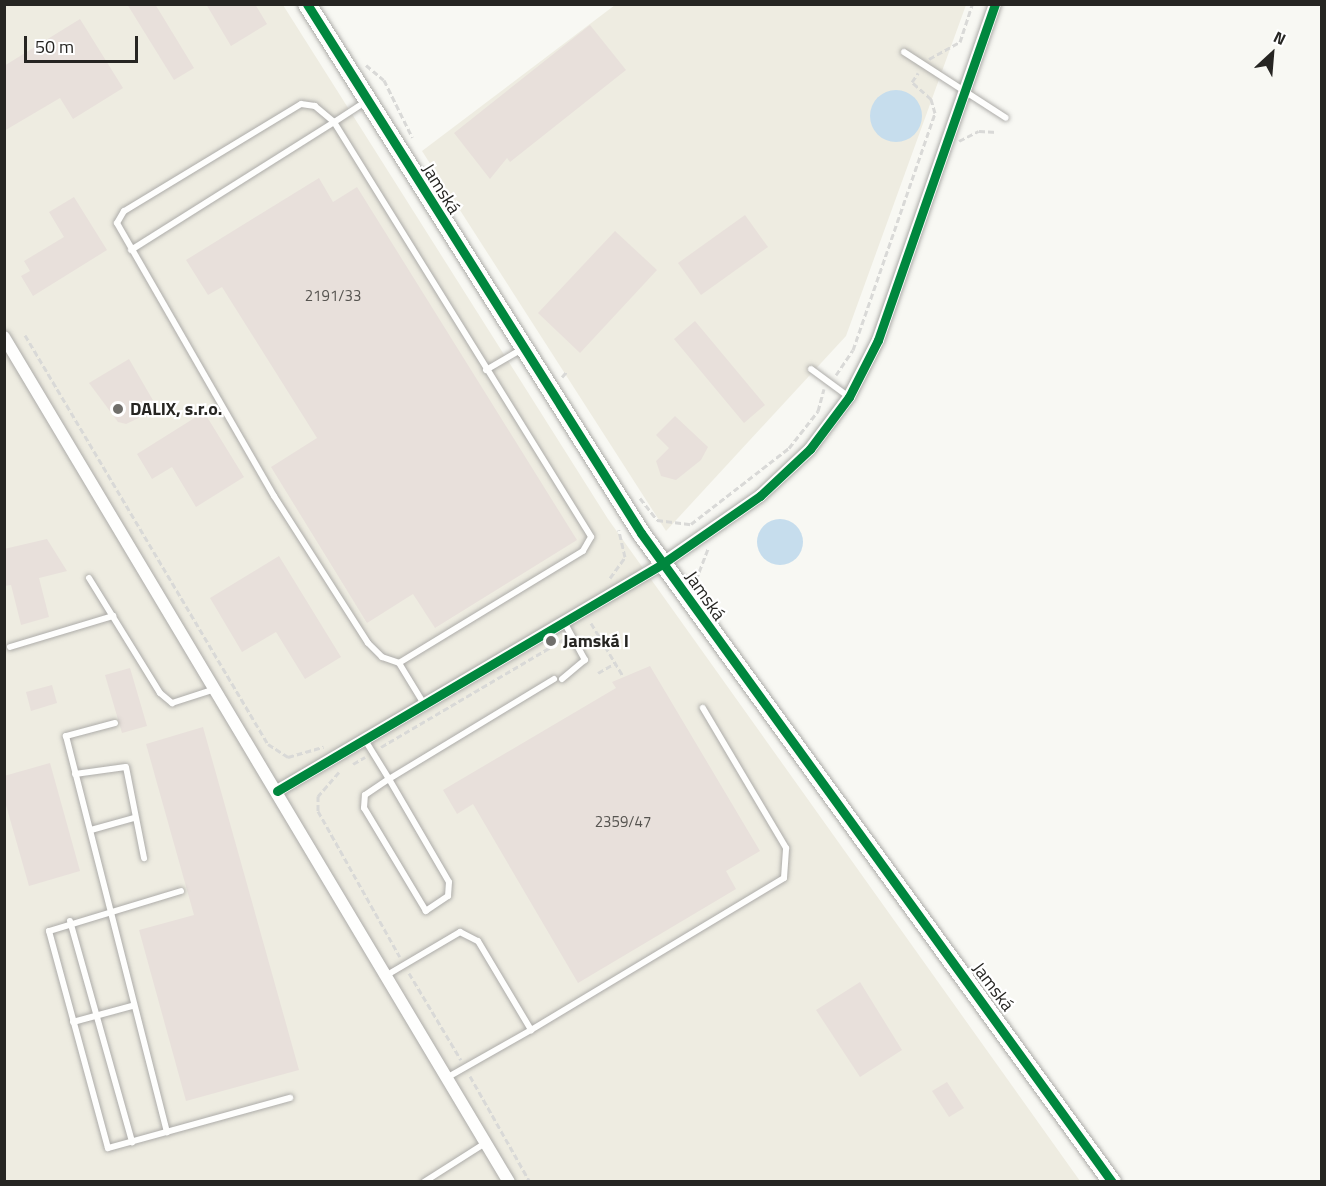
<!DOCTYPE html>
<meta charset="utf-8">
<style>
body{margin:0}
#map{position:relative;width:1326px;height:1186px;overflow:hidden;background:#f8f8f3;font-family:"Titillium Web",sans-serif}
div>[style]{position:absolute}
.built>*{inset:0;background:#eeece1}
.water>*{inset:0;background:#c6dded}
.round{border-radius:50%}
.building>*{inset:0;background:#e8e0db}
.path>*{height:3px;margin-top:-1.5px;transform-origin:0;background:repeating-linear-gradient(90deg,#d9d9d7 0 6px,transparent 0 9px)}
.roads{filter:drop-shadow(0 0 2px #adaca9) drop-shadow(0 0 2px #adaca9)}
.lane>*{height:6px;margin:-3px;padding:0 3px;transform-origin:3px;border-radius:3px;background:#fefefd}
.street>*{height:12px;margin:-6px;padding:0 6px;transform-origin:6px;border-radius:6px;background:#fefefd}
.secondary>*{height:18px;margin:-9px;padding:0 9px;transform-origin:9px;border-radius:9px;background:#fefefd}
.cycleway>*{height:9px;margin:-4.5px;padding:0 4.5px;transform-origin:4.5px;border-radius:4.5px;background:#00873e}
.dots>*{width:16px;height:16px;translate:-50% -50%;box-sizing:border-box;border:3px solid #fff;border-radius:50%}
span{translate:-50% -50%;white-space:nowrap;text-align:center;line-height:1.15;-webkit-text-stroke:4.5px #fff;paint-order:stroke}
.number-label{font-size:15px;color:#565450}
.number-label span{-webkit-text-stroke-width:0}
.street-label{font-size:18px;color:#262522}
.poi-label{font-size:18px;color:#262522;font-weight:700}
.left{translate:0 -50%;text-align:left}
.frame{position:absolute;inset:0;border:6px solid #262522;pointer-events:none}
.north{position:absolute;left:1242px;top:24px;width:60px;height:60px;-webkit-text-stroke:4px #fff;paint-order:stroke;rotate:26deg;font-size:16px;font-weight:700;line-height:24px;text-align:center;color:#262522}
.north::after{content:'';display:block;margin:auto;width:21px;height:27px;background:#262522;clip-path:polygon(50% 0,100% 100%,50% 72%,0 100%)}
.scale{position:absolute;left:24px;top:36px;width:114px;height:27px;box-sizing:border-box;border:3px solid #262522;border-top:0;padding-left:8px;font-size:18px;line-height:21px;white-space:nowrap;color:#262522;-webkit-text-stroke:4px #fff;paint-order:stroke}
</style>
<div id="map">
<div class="built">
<i style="clip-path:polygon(5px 5px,283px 5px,608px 519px,1080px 1181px,5px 1182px)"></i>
<i style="clip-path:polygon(615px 5px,966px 5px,846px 336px,666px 531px,422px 151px)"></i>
</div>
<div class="water">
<i class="round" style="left:870px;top:90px;width:52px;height:52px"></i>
<i class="round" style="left:757px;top:519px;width:46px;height:46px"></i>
</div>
<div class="building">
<i style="clip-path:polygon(127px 4px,155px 4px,194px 68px,174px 80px)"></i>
<i style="clip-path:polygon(206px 4px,255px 4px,267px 24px,231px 46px)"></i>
<i style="clip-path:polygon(80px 19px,123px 88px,73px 119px,60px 98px,4px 131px,4px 66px)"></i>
<i style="clip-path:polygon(590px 25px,626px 70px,510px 162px,507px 158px,490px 179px,454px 133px)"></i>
<i style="clip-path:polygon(319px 178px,333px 202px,357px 187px,577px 540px,435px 628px,413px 594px,367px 623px,271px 467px,317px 438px,222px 287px,208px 295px,186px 260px)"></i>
<i style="clip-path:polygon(74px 197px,107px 250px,33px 296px,21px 276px,30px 271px,24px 261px,64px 237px,49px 212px)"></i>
<i style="clip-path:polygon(745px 215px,768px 247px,701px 295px,678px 263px)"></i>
<i style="clip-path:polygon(615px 231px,657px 270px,580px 353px,538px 313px)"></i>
<i style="clip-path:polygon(695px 321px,765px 405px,744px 423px,674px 339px)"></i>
<i style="clip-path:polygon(129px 359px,158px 409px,126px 424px,118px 422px,89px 383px)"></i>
<i style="clip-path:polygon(204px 412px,244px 477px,196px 507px,172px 467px,152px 479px,137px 454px)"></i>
<i style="clip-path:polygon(675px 416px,708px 447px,701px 460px,676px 480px,661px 476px,656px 461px,669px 448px,656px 435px)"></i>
<i style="clip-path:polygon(47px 539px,67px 571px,39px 578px,49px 617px,21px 625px,11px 585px,4px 586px,4px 549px)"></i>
<i style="clip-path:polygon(279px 556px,341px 657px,305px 679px,276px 632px,242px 652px,210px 598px)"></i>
<i style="clip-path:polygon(650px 666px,760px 851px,726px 871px,736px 889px,578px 983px,473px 804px,457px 814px,443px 790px,616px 688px,612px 682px)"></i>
<i style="clip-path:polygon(130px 668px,147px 726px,122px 733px,105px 675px)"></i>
<i style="clip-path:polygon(52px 685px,57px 703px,31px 711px,26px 692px)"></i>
<i style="clip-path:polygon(203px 727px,299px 1070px,186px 1101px,139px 930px,194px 915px,146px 744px)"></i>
<i style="clip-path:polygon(50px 763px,80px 871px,29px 886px,4px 798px,4px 776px)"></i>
<i style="clip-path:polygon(860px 982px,902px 1050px,860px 1077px,816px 1010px)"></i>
<i style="clip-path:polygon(947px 1082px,964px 1108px,949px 1117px,932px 1091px)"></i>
</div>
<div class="path">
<i style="left:929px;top:59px;width:35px;rotate:-29deg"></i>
<i style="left:960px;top:42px;width:40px;rotate:-72deg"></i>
<i style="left:366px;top:65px;width:23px;rotate:40deg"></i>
<i style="left:384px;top:80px;width:64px;rotate:63.8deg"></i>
<i style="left:959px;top:141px;width:22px;rotate:-27deg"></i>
<i style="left:979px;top:131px;width:18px;rotate:3deg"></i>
<i style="left:25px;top:335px;width:476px;rotate:59.3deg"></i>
<i style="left:268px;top:744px;width:24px;rotate:33deg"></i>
<i style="left:288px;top:757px;width:37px;rotate:-16deg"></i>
<i style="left:836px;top:375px;width:30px;rotate:-56deg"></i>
<i style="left:853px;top:350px;width:251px;rotate:-70.9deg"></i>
<i style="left:935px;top:113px;width:15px;rotate:-106deg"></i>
<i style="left:931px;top:99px;width:25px;rotate:-138deg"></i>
<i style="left:912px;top:82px;width:11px;rotate:-56deg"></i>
<i style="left:562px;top:377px;width:9px;rotate:-49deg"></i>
<i style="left:640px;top:498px;width:28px;rotate:52deg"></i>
<i style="left:657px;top:520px;width:34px;rotate:7deg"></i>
<i style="left:691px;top:524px;width:124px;rotate:-37.8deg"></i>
<i style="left:789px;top:448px;width:47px;rotate:-51.9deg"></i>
<i style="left:818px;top:411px;width:23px;rotate:-75deg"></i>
<i style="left:610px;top:578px;width:26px;rotate:-54deg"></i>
<i style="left:625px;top:557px;width:28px;rotate:-103deg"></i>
<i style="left:696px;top:580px;width:34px;rotate:-69deg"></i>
<i style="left:591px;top:623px;width:62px;rotate:58.9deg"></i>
<i style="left:598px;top:673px;width:20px;rotate:-30deg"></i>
<i style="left:381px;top:747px;width:212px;rotate:-30.5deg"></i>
<i style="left:353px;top:764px;width:14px;rotate:-30deg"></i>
<i style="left:339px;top:772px;width:32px;rotate:131deg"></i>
<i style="left:318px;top:796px;width:15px;rotate:90deg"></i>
<i style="left:318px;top:811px;width:167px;rotate:60.7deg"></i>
<i style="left:409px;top:973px;width:101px;rotate:59.1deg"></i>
<i style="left:470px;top:1076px;width:122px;rotate:60.5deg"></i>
</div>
<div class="roads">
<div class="lane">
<i style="left:904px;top:52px;width:121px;rotate:32.9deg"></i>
<i style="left:365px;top:102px;width:37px;rotate:147deg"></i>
<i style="left:334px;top:122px;width:25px;rotate:-140deg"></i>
<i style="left:315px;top:106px;width:14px;rotate:-172deg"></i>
<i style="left:301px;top:104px;width:207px;rotate:148.8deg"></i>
<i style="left:124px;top:211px;width:14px;rotate:120deg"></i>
<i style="left:117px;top:223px;width:315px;rotate:60.1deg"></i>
<i style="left:274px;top:496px;width:174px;rotate:57.4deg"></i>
<i style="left:368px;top:643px;width:20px;rotate:45deg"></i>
<i style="left:382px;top:657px;width:18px;rotate:19deg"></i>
<i style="left:399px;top:663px;width:48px;rotate:58.6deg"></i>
<i style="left:131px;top:250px;width:240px;rotate:-32.2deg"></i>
<i style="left:334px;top:122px;width:488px;rotate:58.2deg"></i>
<i style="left:591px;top:537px;width:16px;rotate:120deg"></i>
<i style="left:583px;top:551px;width:215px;rotate:148.7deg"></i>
<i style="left:811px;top:369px;width:47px;rotate:36.4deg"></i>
<i style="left:486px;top:370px;width:42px;rotate:-30.3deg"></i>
<i style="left:89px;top:578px;width:135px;rotate:58.3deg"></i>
<i style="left:160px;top:693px;width:16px;rotate:40deg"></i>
<i style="left:172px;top:703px;width:45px;rotate:-18deg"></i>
<i style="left:10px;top:647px;width:108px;rotate:-16.8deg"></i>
<i style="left:562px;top:679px;width:30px;rotate:-40deg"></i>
<i style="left:585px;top:660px;width:43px;rotate:-118.9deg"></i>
<i style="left:115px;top:723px;width:51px;rotate:165.1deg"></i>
<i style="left:66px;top:736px;width:409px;rotate:75.7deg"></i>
<i style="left:365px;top:740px;width:46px;rotate:58.4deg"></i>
<i style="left:389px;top:779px;width:193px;rotate:-31.2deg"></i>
<i style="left:75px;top:774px;width:51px;rotate:-7.8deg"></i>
<i style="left:126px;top:767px;width:93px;rotate:78.8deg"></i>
<i style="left:389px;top:779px;width:119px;rotate:59.8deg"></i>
<i style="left:449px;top:882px;width:14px;rotate:94deg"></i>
<i style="left:448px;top:896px;width:27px;rotate:146deg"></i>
<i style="left:426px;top:911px;width:120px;rotate:-121deg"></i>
<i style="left:364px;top:808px;width:13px;rotate:-86deg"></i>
<i style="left:365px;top:795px;width:29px;rotate:-34deg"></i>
<i style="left:91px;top:830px;width:45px;rotate:-15.6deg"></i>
<i style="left:181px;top:891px;width:138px;rotate:163.1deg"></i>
<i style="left:49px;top:931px;width:225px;rotate:74.8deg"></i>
<i style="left:108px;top:1148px;width:189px;rotate:-15.4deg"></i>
<i style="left:70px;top:921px;width:230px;rotate:74.3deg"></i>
<i style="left:387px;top:975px;width:85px;rotate:-30.5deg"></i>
<i style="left:460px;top:932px;width:20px;rotate:27deg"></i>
<i style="left:478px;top:941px;width:104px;rotate:59.2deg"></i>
<i style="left:531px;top:1030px;width:95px;rotate:150.5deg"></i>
<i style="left:73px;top:1022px;width:61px;rotate:-15.2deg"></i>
<i style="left:531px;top:1030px;width:295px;rotate:-31deg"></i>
<i style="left:784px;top:878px;width:30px;rotate:-86deg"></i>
<i style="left:786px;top:848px;width:163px;rotate:-120.7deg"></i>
<i style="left:424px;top:1182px;width:75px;rotate:-32.4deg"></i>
</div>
<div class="street">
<i style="left:4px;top:337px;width:984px;rotate:59.14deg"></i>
<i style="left:277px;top:791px;width:447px;rotate:-30.5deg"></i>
<i style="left:662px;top:564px;width:119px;rotate:-34.8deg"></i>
<i style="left:760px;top:496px;width:69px;rotate:-43.2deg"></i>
<i style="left:810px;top:449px;width:65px;rotate:-53.1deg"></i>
<i style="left:849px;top:397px;width:64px;rotate:-63deg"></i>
<i style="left:878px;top:340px;width:356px;rotate:-70.8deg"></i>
</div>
<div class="secondary">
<i style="left:307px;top:4px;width:626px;rotate:57.73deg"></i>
<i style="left:641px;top:533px;width:802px;rotate:54.03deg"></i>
</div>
</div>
<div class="cycleway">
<i style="left:307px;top:4px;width:626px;rotate:57.73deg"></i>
<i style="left:641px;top:533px;width:802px;rotate:54.03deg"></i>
<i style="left:277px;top:791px;width:447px;rotate:-30.5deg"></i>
<i style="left:662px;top:564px;width:119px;rotate:-34.8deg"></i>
<i style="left:760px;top:496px;width:69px;rotate:-43.2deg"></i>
<i style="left:810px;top:449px;width:65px;rotate:-53.1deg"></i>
<i style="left:849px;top:397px;width:64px;rotate:-63deg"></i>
<i style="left:878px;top:340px;width:356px;rotate:-70.8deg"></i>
</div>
<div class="dots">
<i style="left:118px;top:409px;background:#706f6b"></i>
<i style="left:551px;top:641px;background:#706f6b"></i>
</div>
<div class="number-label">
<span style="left:333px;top:296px">2191/33</span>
<span style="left:623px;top:822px">2359/47</span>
</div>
<div class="street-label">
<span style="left:441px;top:189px;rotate:58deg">Jamská</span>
<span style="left:705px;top:596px;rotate:55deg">Jamská</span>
<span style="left:993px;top:987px;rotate:53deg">Jamská</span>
</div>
<div class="poi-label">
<span class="left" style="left:130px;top:409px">DALIX, s.r.o.</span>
<span class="left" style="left:563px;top:641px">Jamská I</span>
</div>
<div class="frame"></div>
<div class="north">N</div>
<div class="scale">50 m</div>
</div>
